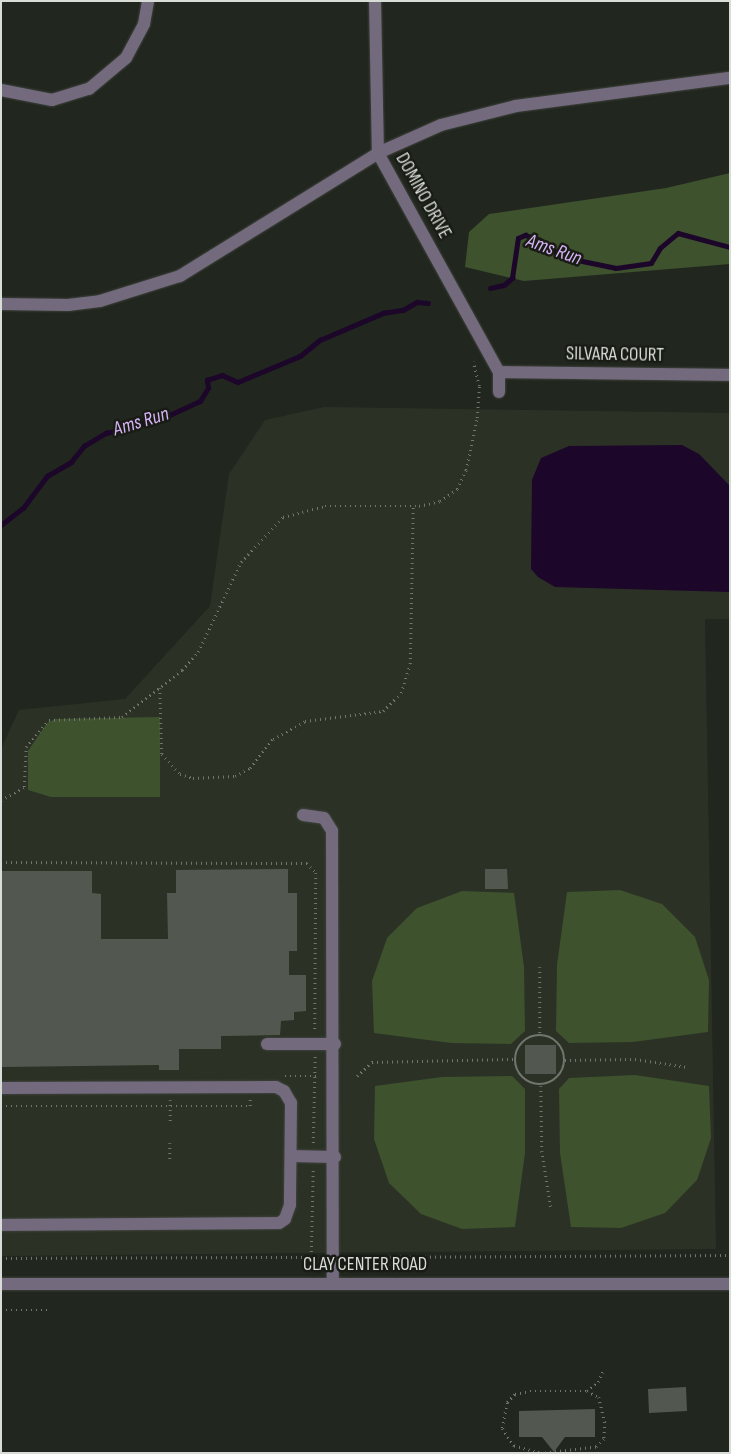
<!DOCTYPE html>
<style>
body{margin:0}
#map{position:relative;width:731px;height:1454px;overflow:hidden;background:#21261e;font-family:"Sofia Sans Condensed",sans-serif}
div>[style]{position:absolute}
.built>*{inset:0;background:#2b3225}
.green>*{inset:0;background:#3e522e}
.water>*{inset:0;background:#1c062a}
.stream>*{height:4.5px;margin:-2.25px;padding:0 2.25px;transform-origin:2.25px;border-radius:2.25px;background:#1c062a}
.building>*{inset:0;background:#52584f}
.path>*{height:2.5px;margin-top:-1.25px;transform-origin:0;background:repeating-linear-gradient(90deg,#71756e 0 1px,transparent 0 5px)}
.path>.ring{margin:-1.25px;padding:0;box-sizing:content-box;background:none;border:2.5px solid #71756e;border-radius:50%}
.roads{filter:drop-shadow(0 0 1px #3e433c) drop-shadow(0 0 1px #3e433c)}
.minor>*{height:12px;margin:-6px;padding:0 6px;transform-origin:6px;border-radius:6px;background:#746a7e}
span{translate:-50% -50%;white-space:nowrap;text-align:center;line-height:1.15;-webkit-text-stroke:5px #181c15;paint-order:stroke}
.street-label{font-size:19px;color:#d9ddd7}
.water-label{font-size:20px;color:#d7b2f7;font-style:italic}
.frame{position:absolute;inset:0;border:2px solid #d9ddd7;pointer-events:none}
</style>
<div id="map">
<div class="built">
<i style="clip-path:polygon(324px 407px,730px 413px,730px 619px,705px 619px,716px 1249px,1px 1256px,1px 749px,19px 710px,125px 699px,210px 606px,229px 474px,265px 420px)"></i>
</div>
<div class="green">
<i style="clip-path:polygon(730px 173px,730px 264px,524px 281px,465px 267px,469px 232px,489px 214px,666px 188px)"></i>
<i style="clip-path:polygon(160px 717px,160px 797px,51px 797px,28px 790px,28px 751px,47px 723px,55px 719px)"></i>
<i style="clip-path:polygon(620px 890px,662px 904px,695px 937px,709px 980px,708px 1032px,633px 1042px,569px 1043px,556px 1031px,557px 965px,567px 892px)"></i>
<i style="clip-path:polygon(462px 891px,514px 893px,524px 967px,525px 1031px,511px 1044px,451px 1043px,374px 1033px,372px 981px,387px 938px,417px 908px)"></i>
<i style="clip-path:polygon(635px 1075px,709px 1086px,711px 1138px,697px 1180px,665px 1213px,621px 1228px,571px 1227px,560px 1153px,559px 1089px,569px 1078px)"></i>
<i style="clip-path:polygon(512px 1076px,525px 1089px,525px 1153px,515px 1227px,462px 1229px,421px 1214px,389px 1183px,374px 1139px,375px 1086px,442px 1077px)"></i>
</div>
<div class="water">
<i style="clip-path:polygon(682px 445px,699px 454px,730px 486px,730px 592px,555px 587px,538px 577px,531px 569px,532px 480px,541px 458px,569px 446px)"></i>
</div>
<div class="stream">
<i style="left:490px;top:288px;width:14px;rotate:-12deg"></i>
<i style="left:504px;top:285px;width:11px;rotate:-41deg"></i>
<i style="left:512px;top:278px;width:40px;rotate:-81.5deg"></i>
<i style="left:518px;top:238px;width:8px;rotate:-23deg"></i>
<i style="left:525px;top:235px;width:16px;rotate:18deg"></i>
<i style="left:540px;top:240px;width:29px;rotate:36deg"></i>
<i style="left:563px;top:257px;width:54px;rotate:11.7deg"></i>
<i style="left:616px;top:268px;width:35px;rotate:-8deg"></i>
<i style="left:651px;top:263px;width:17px;rotate:-59deg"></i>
<i style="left:660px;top:248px;width:23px;rotate:-40deg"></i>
<i style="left:678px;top:233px;width:54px;rotate:15.1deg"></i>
<i style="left:1px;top:525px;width:28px;rotate:-38deg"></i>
<i style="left:23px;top:508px;width:40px;rotate:-53deg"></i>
<i style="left:47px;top:476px;width:28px;rotate:-30deg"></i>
<i style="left:71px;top:462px;width:21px;rotate:-51deg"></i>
<i style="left:84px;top:446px;width:26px;rotate:-31deg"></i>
<i style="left:106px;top:433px;width:18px;rotate:-13deg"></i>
<i style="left:124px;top:429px;width:9px;rotate:-49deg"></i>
<i style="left:130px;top:422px;width:20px;rotate:6deg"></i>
<i style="left:150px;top:424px;width:55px;rotate:-24.7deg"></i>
<i style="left:200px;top:401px;width:15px;rotate:-58deg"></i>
<i style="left:208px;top:388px;width:8px;rotate:-97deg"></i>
<i style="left:207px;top:380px;width:16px;rotate:-18deg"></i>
<i style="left:222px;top:375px;width:17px;rotate:24deg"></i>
<i style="left:238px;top:382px;width:67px;rotate:-22.8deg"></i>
<i style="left:300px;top:356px;width:26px;rotate:-39deg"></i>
<i style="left:320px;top:340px;width:69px;rotate:-23.2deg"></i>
<i style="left:383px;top:313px;width:20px;rotate:-9deg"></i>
<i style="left:403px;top:310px;width:16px;rotate:-30deg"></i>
<i style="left:417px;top:302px;width:11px;rotate:5deg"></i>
</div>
<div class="building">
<i style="clip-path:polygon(288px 869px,288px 893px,297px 893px,297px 951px,289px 951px,289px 975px,306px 975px,306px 1011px,294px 1012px,294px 1020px,281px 1021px,280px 1035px,221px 1036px,221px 1049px,179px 1049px,179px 1070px,159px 1070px,159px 1065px,1px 1067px,1px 871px,92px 871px,92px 893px,101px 894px,101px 939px,168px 939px,167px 893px,176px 893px,176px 870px)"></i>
<i style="clip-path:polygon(485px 869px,507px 869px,508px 889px,485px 889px)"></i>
<i style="clip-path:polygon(525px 1045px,556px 1045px,556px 1074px,525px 1074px)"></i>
<i style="clip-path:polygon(686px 1387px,687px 1411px,649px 1413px,648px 1389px)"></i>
<i style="clip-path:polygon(595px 1409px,595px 1437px,565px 1437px,554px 1452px,542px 1437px,519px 1437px,519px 1411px)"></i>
</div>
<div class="path">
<i style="left:160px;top:688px;width:66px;rotate:88.3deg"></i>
<i style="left:162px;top:754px;width:27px;rotate:48deg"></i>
<i style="left:180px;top:774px;width:14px;rotate:17deg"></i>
<i style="left:193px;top:778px;width:42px;rotate:-2.7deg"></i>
<i style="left:235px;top:776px;width:17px;rotate:-28deg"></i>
<i style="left:250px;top:768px;width:37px;rotate:-52deg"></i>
<i style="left:273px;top:739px;width:37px;rotate:-29deg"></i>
<i style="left:305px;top:721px;width:79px;rotate:-7.3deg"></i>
<i style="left:383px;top:711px;width:25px;rotate:-45deg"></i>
<i style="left:401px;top:693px;width:30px;rotate:-73deg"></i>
<i style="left:410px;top:664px;width:158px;rotate:-88.9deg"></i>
<i style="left:1px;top:800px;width:26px;rotate:-29deg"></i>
<i style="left:24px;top:787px;width:40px;rotate:-87.1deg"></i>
<i style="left:26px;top:747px;width:35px;rotate:-50deg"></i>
<i style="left:49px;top:720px;width:73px;rotate:-2.4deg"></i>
<i style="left:122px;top:717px;width:76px;rotate:-38.1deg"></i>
<i style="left:182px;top:670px;width:24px;rotate:-48deg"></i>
<i style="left:198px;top:652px;width:100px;rotate:-64.5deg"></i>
<i style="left:241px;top:562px;width:62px;rotate:-47deg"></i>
<i style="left:283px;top:517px;width:43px;rotate:-14.7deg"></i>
<i style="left:325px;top:506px;width:94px"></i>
<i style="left:419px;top:506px;width:22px;rotate:-13deg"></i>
<i style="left:440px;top:501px;width:21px;rotate:-35deg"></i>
<i style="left:457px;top:489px;width:21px;rotate:-65deg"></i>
<i style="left:466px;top:470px;width:53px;rotate:-78.1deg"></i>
<i style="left:477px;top:418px;width:32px;rotate:-86deg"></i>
<i style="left:479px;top:386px;width:25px;rotate:-104deg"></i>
<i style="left:1px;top:862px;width:306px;rotate:0.2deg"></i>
<i style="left:307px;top:863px;width:13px;rotate:48deg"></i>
<i style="left:316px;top:873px;width:157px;rotate:90.4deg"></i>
<i style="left:540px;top:967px;width:68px;rotate:90deg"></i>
<i class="ring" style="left:515px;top:1035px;width:47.5px;height:47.5px"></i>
<i style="left:565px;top:1060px;width:70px;rotate:-0.8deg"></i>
<i style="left:635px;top:1059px;width:53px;rotate:8.7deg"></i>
<i style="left:285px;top:1076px;width:35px"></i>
<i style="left:357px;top:1076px;width:21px;rotate:-43deg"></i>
<i style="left:372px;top:1062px;width:142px;rotate:-1.2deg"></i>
<i style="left:541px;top:1086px;width:65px;rotate:89.1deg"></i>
<i style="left:542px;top:1151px;width:58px;rotate:81deg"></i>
<i style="left:1px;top:1106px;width:249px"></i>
<i style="left:250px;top:1106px;width:7px;rotate:-90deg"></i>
<i style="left:170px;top:1121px;width:21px;rotate:-90deg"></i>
<i style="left:170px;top:1143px;width:18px;rotate:90deg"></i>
<i style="left:313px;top:1143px;width:87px;rotate:-88.7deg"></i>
<i style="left:311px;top:1257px;width:88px;rotate:-88.7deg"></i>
<i style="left:345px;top:1257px;width:385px;rotate:-0.3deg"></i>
<i style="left:1px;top:1258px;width:319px;rotate:-0.2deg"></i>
<i style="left:1px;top:1310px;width:50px"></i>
<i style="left:587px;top:1391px;width:14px;rotate:-39deg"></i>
<i style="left:598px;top:1382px;width:13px;rotate:-67deg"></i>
<i style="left:539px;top:1453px;width:26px;rotate:-164deg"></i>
<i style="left:514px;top:1446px;width:10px;rotate:-127deg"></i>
<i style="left:508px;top:1438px;width:12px;rotate:-121deg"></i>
<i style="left:502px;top:1428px;width:26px;rotate:-79deg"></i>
<i style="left:507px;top:1402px;width:11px;rotate:-45deg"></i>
<i style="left:515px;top:1394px;width:15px;rotate:-11deg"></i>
<i style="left:530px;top:1391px;width:57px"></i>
<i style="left:587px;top:1391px;width:13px;rotate:27deg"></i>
<i style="left:599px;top:1397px;width:26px;rotate:77deg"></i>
<i style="left:605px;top:1422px;width:17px;rotate:93deg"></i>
<i style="left:604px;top:1439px;width:11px;rotate:135deg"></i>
<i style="left:596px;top:1447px;width:51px;rotate:173.3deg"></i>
</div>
<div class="roads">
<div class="minor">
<i style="left:375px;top:1px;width:152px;rotate:88.9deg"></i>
<i style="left:378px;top:153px;width:250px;rotate:61.1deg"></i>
<i style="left:499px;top:372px;width:20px;rotate:90deg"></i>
<i style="left:1px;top:90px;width:52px;rotate:11.1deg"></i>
<i style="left:52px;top:100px;width:39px;rotate:-17deg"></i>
<i style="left:89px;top:89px;width:48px;rotate:-40deg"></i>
<i style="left:126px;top:58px;width:38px;rotate:-62deg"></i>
<i style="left:144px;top:24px;width:23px;rotate:-80deg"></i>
<i style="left:1px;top:304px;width:67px;rotate:0.9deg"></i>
<i style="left:68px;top:305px;width:32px;rotate:-7deg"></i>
<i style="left:100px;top:301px;width:84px;rotate:-17.4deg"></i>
<i style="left:180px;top:276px;width:233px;rotate:-31.8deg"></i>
<i style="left:378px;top:153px;width:69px;rotate:-24deg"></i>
<i style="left:441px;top:125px;width:77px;rotate:-14.2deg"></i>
<i style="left:516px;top:106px;width:216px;rotate:-7.5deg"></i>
<i style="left:499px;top:372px;width:231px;rotate:0.7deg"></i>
<i style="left:303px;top:815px;width:21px;rotate:8deg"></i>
<i style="left:324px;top:818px;width:15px;rotate:58deg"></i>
<i style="left:332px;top:831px;width:453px;rotate:89.9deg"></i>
<i style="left:267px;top:1044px;width:68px"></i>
<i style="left:1px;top:1088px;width:275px;rotate:-0.2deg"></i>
<i style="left:276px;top:1087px;width:9px;rotate:27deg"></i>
<i style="left:284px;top:1091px;width:14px;rotate:60deg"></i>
<i style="left:291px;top:1103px;width:102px;rotate:90.6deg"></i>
<i style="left:290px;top:1205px;width:15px;rotate:110deg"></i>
<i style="left:285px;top:1219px;width:7px;rotate:146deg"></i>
<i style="left:279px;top:1223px;width:278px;rotate:179.6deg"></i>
<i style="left:291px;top:1156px;width:44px;rotate:1.3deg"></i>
<i style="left:1px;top:1284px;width:729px"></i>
</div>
</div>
<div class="street-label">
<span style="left:423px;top:196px;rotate:61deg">DOMINO DRIVE</span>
<span style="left:615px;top:355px;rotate:1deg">SILVARA COURT</span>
<span style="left:365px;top:1265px">CLAY CENTER ROAD</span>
</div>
<div class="water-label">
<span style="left:554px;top:250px;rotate:20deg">Ams Run</span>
<span style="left:141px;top:422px;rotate:-17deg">Ams Run</span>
</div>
<div class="frame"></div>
</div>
